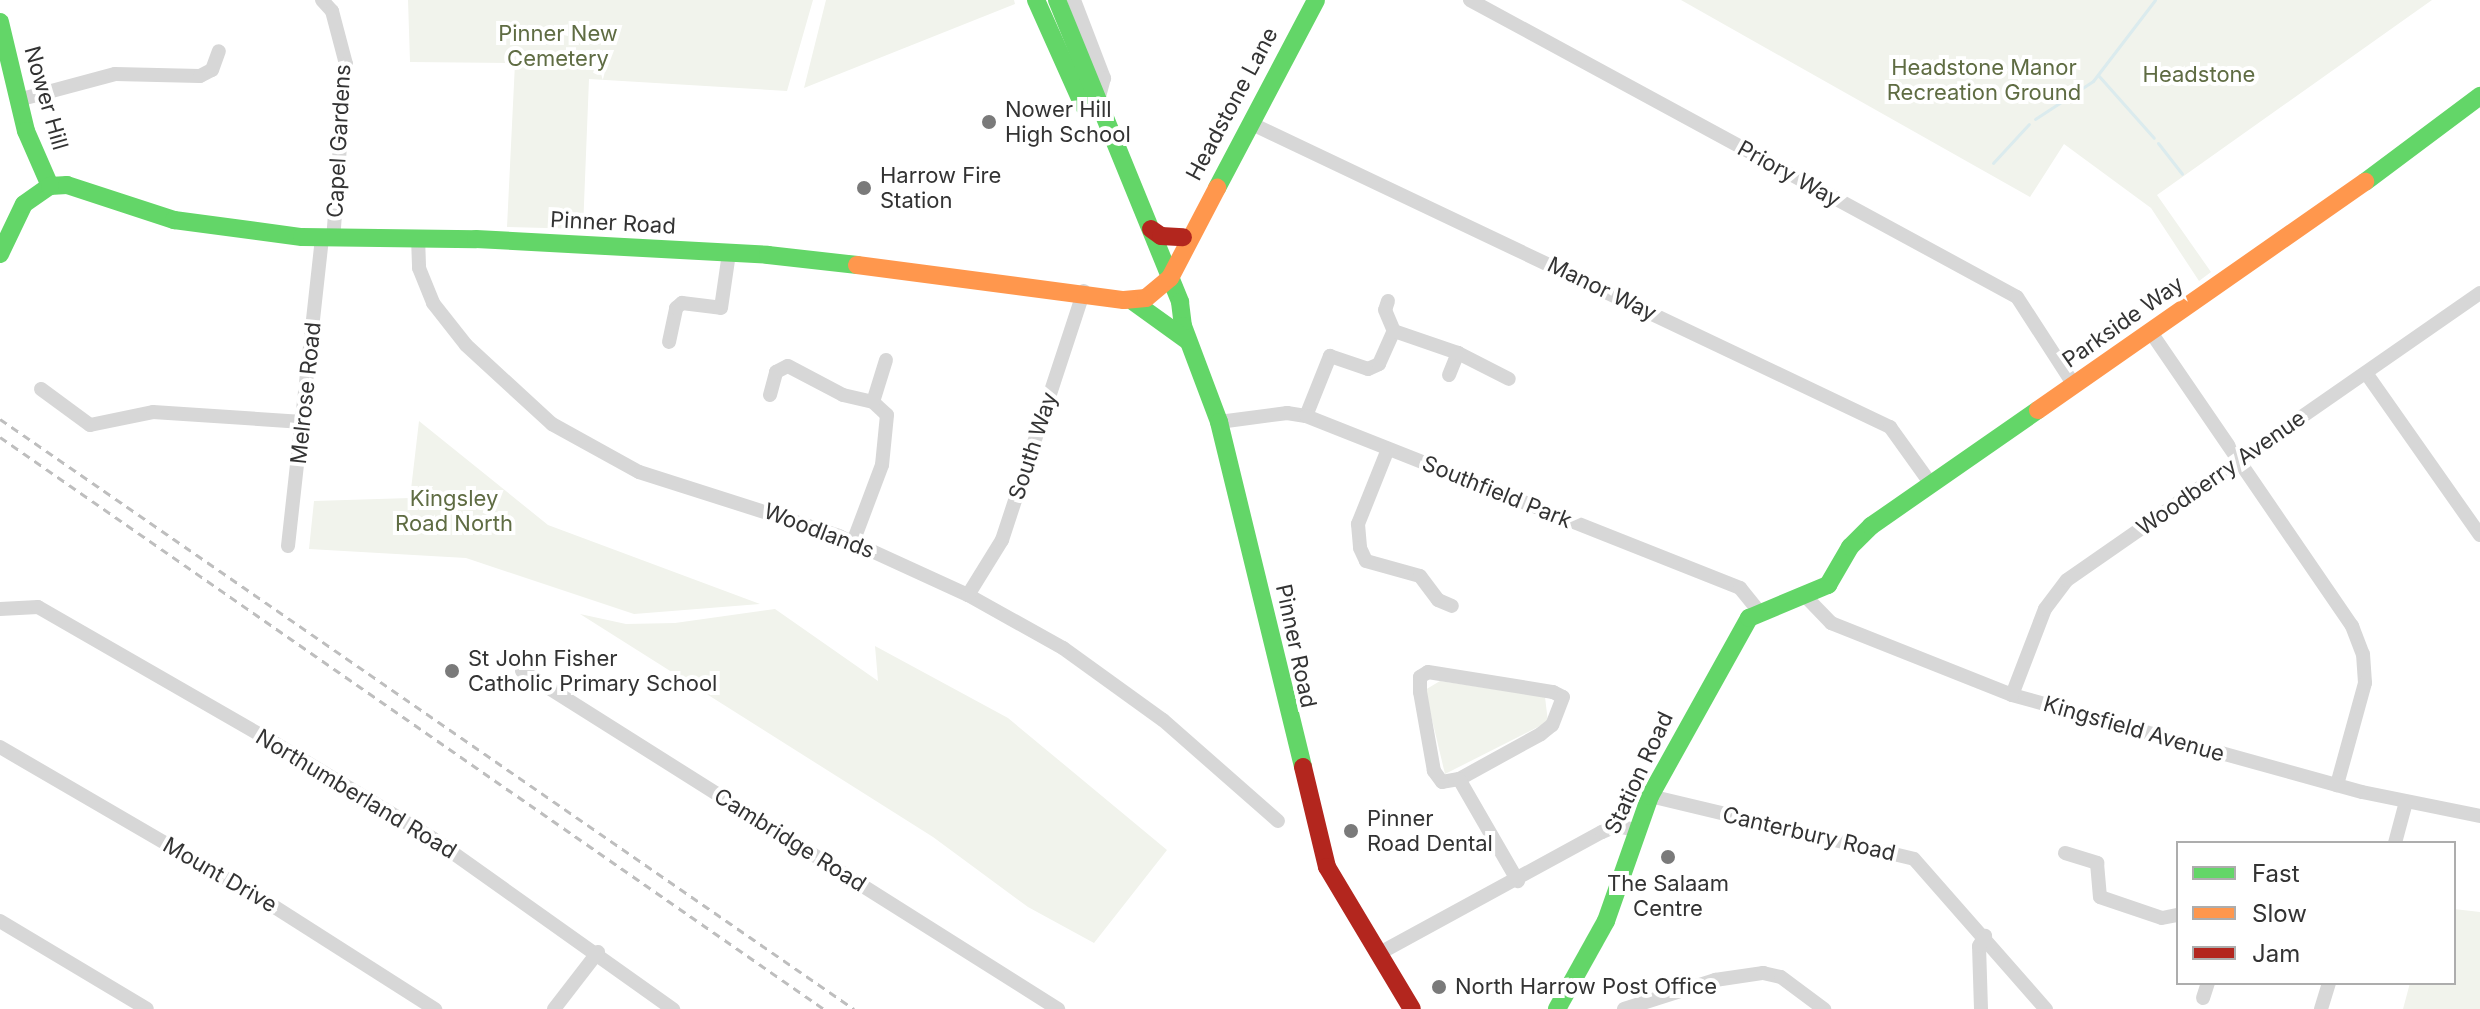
<!DOCTYPE html>
<style>
body{margin:0}
#map{position:relative;width:2480px;height:1009px;overflow:hidden;background:#fff;font-family:Inter,sans-serif}
div>[style]{position:absolute}
.green>*{inset:0;background:#f1f3ec}
.stream>*{height:3px;margin:-1.5px;padding:0 1.5px;transform-origin:1.5px;border-radius:1.5px;background:#dbebee}
.street>*{height:14px;margin:-7px;padding:0 7px;transform-origin:7px;border-radius:7px;background:#d7d7d7}
.fast>*{height:18px;margin:-9px;padding:0 9px;transform-origin:9px;border-radius:9px;background:#63d668}
.slow>*{height:18px;margin:-9px;padding:0 9px;transform-origin:9px;border-radius:9px;background:#ff974d}
.jam>*{height:18px;margin:-9px;padding:0 9px;transform-origin:9px;border-radius:9px;background:#b3261e}
.rail>*{height:3px;margin-top:-1.5px;transform-origin:0;background:repeating-linear-gradient(90deg,#bebebe 0 8px,transparent 0 14px)}
.dots>*{width:22px;height:22px;translate:-50% -50%;box-sizing:border-box;border:4px solid #fff;border-radius:50%}
span{translate:-50% -50%;white-space:nowrap;text-align:center;line-height:1.15;-webkit-text-stroke:8px #fff;paint-order:stroke}
.park-label{font-size:22px;color:#5f6c43}
.street-label{font-size:22px;color:#333}
.poi-label{font-size:22px;color:#333}
.left{translate:0 -50%;text-align:left}
.legend{position:absolute;left:2176px;top:841px;width:280px;height:144px;box-sizing:border-box;background:#fff;border:2px solid #adadad;margin:0;padding:10px 14px;list-style:none;font-size:24px;color:#333}
.legend li{display:flex;align-items:center;gap:16px;height:40px}
.legend b{width:40px;border:2px solid #adadad}
</style>
<div id="map">
<div class="green">
<i style="clip-path:polygon(408px 0,813px 0,787px 91px,589px 79px,583px 229px,507px 227px,515px 63px,410px 62px)"></i>
<i style="clip-path:polygon(826px 0,1014px 0,1015px 4px,804px 88px)"></i>
<i style="clip-path:polygon(1681px 0,2432px 0,2157px 195px,2211px 272px,2199px 281px,2151px 208px,2064px 144px,2030px 197px)"></i>
<i style="clip-path:polygon(419px 421px,548px 525px,760px 604px,634px 614px,466px 558px,309px 549px,314px 501px,410px 498px)"></i>
<i style="clip-path:polygon(775px 609px,878px 681px,875px 646px,1008px 718px,1167px 850px,1094px 943px,1028px 907px,933px 837px,580px 614px,626px 624px,675px 623px)"></i>
<i style="clip-path:polygon(1440px 681px,1545px 697px,1548px 722px,1445px 774px,1425px 690px)"></i>
<i style="clip-path:polygon(2454px 909px,2480px 912px,2480px 1009px,2403px 1009px,2410px 983px,2454px 983px)"></i>
</div>
<div class="stream">
<i style="left:2098px;top:75px;width:84px;rotate:48.4deg"></i>
<i style="left:2035px;top:119px;width:69px;rotate:-33.2deg"></i>
<i style="left:2093px;top:81px;width:102px;rotate:-52.6deg"></i>
<i style="left:2158px;top:143px;width:39px;rotate:52deg"></i>
<i style="left:1993px;top:163px;width:53px;rotate:-47.3deg"></i>
</div>
<div class="street">
<i style="left:322px;top:0;width:15px;rotate:48deg"></i>
<i style="left:332px;top:11px;width:55px;rotate:75.2deg"></i>
<i style="left:346px;top:64px;width:175px;rotate:94.2deg"></i>
<i style="left:1074px;top:0;width:84px;rotate:69deg"></i>
<i style="left:1104px;top:78px;width:24px;rotate:105deg"></i>
<i style="left:1470px;top:0;width:622px;rotate:28.5deg"></i>
<i style="left:2017px;top:297px;width:105px;rotate:57.1deg"></i>
<i style="left:18px;top:100px;width:100px;rotate:-15deg"></i>
<i style="left:115px;top:74px;width:85px;rotate:1.3deg"></i>
<i style="left:200px;top:76px;width:13px;rotate:-27deg"></i>
<i style="left:212px;top:70px;width:20px;rotate:-70deg"></i>
<i style="left:1250px;top:123px;width:709px;rotate:25.41deg"></i>
<i style="left:1890px;top:427px;width:70px;rotate:54.3deg"></i>
<i style="left:418px;top:237px;width:31px;rotate:88deg"></i>
<i style="left:419px;top:268px;width:38px;rotate:68deg"></i>
<i style="left:433px;top:303px;width:53px;rotate:51.8deg"></i>
<i style="left:466px;top:345px;width:117px;rotate:42.6deg"></i>
<i style="left:552px;top:424px;width:99px;rotate:28.9deg"></i>
<i style="left:639px;top:472px;width:210px;rotate:17.7deg"></i>
<i style="left:839px;top:536px;width:142px;rotate:24.6deg"></i>
<i style="left:968px;top:595px;width:109px;rotate:29.2deg"></i>
<i style="left:1063px;top:648px;width:123px;rotate:35.8deg"></i>
<i style="left:1163px;top:720px;width:153px;rotate:41.3deg"></i>
<i style="left:1388px;top:301px;width:9px;rotate:108deg"></i>
<i style="left:1385px;top:310px;width:23px;rotate:67deg"></i>
<i style="left:2150px;top:331px;width:358px;rotate:55.6deg"></i>
<i style="left:2352px;top:626px;width:30px;rotate:69deg"></i>
<i style="left:2363px;top:654px;width:29px;rotate:86deg"></i>
<i style="left:2365px;top:683px;width:106px;rotate:105.4deg"></i>
<i style="left:669px;top:342px;width:35px;rotate:-78deg"></i>
<i style="left:676px;top:308px;width:8px;rotate:-40deg"></i>
<i style="left:682px;top:303px;width:39px;rotate:7deg"></i>
<i style="left:721px;top:308px;width:56px;rotate:-81.7deg"></i>
<i style="left:2366px;top:373px;width:198px;rotate:54.9deg"></i>
<i style="left:1449px;top:375px;width:24px;rotate:-68deg"></i>
<i style="left:41px;top:389px;width:61px;rotate:36.3deg"></i>
<i style="left:90px;top:425px;width:64px;rotate:-11.7deg"></i>
<i style="left:153px;top:412px;width:150px;rotate:3.8deg"></i>
<i style="left:770px;top:395px;width:24px;rotate:-75deg"></i>
<i style="left:776px;top:372px;width:13px;rotate:-27deg"></i>
<i style="left:788px;top:366px;width:62px;rotate:27.8deg"></i>
<i style="left:843px;top:395px;width:31px;rotate:13deg"></i>
<i style="left:873px;top:402px;width:19px;rotate:43deg"></i>
<i style="left:887px;top:415px;width:50px;rotate:95.7deg"></i>
<i style="left:882px;top:465px;width:82px;rotate:110.6deg"></i>
<i style="left:873px;top:402px;width:44px;rotate:-72.8deg"></i>
<i style="left:1306px;top:416px;width:65px;rotate:-68.2deg"></i>
<i style="left:1330px;top:356px;width:40px;rotate:18.9deg"></i>
<i style="left:1368px;top:369px;width:12px;rotate:-24deg"></i>
<i style="left:1379px;top:364px;width:36px;rotate:-66deg"></i>
<i style="left:1394px;top:331px;width:68px;rotate:19deg"></i>
<i style="left:1458px;top:353px;width:57px;rotate:27deg"></i>
<i style="left:1219px;top:422px;width:69px;rotate:-7.5deg"></i>
<i style="left:1287px;top:413px;width:19px;rotate:9deg"></i>
<i style="left:1306px;top:416px;width:467px;rotate:21.6deg"></i>
<i style="left:1740px;top:588px;width:32px;rotate:51deg"></i>
<i style="left:1388px;top:449px;width:81px;rotate:111.8deg"></i>
<i style="left:1358px;top:524px;width:24px;rotate:85deg"></i>
<i style="left:1360px;top:548px;width:14px;rotate:65deg"></i>
<i style="left:1366px;top:561px;width:56px;rotate:15.5deg"></i>
<i style="left:1420px;top:576px;width:30px;rotate:53deg"></i>
<i style="left:1438px;top:600px;width:15px;rotate:23deg"></i>
<i style="left:288px;top:546px;width:309px;rotate:-83.7deg"></i>
<i style="left:968px;top:595px;width:65px;rotate:-58.3deg"></i>
<i style="left:1002px;top:540px;width:262px;rotate:-71.8deg"></i>
<i style="left:1807px;top:598px;width:35px;rotate:46deg"></i>
<i style="left:1831px;top:623px;width:195px;rotate:21.7deg"></i>
<i style="left:2012px;top:695px;width:363px;rotate:15.5deg"></i>
<i style="left:2362px;top:792px;width:120px;rotate:11.5deg"></i>
<i style="left:0;top:609px;width:38px;rotate:-3deg"></i>
<i style="left:38px;top:607px;width:265px;rotate:29.9deg"></i>
<i style="left:268px;top:739px;width:192px;rotate:31.1deg"></i>
<i style="left:432px;top:838px;width:296px;rotate:35.4deg"></i>
<i style="left:522px;top:671px;width:634px;rotate:32.24deg"></i>
<i style="left:1428px;top:672px;width:127px;rotate:9.1deg"></i>
<i style="left:1553px;top:692px;width:11px;rotate:27deg"></i>
<i style="left:1563px;top:697px;width:30px;rotate:111deg"></i>
<i style="left:1552px;top:725px;width:14px;rotate:141deg"></i>
<i style="left:1541px;top:734px;width:94px;rotate:151.2deg"></i>
<i style="left:1459px;top:779px;width:17px;rotate:170deg"></i>
<i style="left:1442px;top:782px;width:14px;rotate:-126deg"></i>
<i style="left:1434px;top:771px;width:80px;rotate:-100deg"></i>
<i style="left:1420px;top:692px;width:15px;rotate:-90deg"></i>
<i style="left:1420px;top:677px;width:9px;rotate:-32deg"></i>
<i style="left:2012px;top:695px;width:92px;rotate:-69deg"></i>
<i style="left:2045px;top:609px;width:36px;rotate:-53deg"></i>
<i style="left:2067px;top:580px;width:503px;rotate:-34.8deg"></i>
<i style="left:0;top:747px;width:312px;rotate:30.2deg"></i>
<i style="left:270px;top:904px;width:196px;rotate:32.5deg"></i>
<i style="left:1459px;top:779px;width:118px;rotate:60deg"></i>
<i style="left:1650px;top:796px;width:271px;rotate:13.4deg"></i>
<i style="left:1914px;top:859px;width:200px;rotate:48.7deg"></i>
<i style="left:2395px;top:843px;width:42px;rotate:-75deg"></i>
<i style="left:2065px;top:853px;width:34px;rotate:17deg"></i>
<i style="left:2097px;top:863px;width:34px;rotate:85deg"></i>
<i style="left:2100px;top:897px;width:65px;rotate:18.7deg"></i>
<i style="left:2162px;top:918px;width:16px;rotate:-11deg"></i>
<i style="left:0;top:921px;width:171px;rotate:30.9deg"></i>
<i style="left:1378px;top:954px;width:255px;rotate:-28.6deg"></i>
<i style="left:1602px;top:832px;width:15px;rotate:-23deg"></i>
<i style="left:1616px;top:826px;width:20px;rotate:11deg"></i>
<i style="left:2203px;top:998px;width:16px;rotate:-72deg"></i>
<i style="left:554px;top:1009px;width:72px;rotate:-52.3deg"></i>
<i style="left:1624px;top:1009px;width:96px;rotate:-17.7deg"></i>
<i style="left:1715px;top:980px;width:49px;rotate:-8.3deg"></i>
<i style="left:1763px;top:973px;width:18px;rotate:13deg"></i>
<i style="left:1781px;top:977px;width:54px;rotate:36.7deg"></i>
<i style="left:1981px;top:1009px;width:63px;rotate:-91.8deg"></i>
<i style="left:1979px;top:946px;width:12px;rotate:-59deg"></i>
<i style="left:2321px;top:1009px;width:27px;rotate:-73deg"></i>
</div>
<div class="fast">
<i style="left:1036px;top:0;width:115px;rotate:65.9deg"></i>
<i style="left:1057px;top:0;width:326px;rotate:67.8deg"></i>
<i style="left:1180px;top:302px;width:24px;rotate:83deg"></i>
<i style="left:1183px;top:326px;width:103px;rotate:69.4deg"></i>
<i style="left:1219px;top:422px;width:355px;rotate:76.3deg"></i>
<i style="left:0;top:22px;width:112px;rotate:76.6deg"></i>
<i style="left:26px;top:131px;width:60px;rotate:66.4deg"></i>
<i style="left:2365px;top:182px;width:144px;rotate:-36.8deg"></i>
<i style="left:1217px;top:188px;width:212px;rotate:-62.2deg"></i>
<i style="left:0;top:254px;width:55px;rotate:-64.4deg"></i>
<i style="left:24px;top:204px;width:32px;rotate:-35deg"></i>
<i style="left:50px;top:186px;width:17px;rotate:-3deg"></i>
<i style="left:67px;top:185px;width:113px;rotate:18.1deg"></i>
<i style="left:174px;top:220px;width:129px;rotate:7.6deg"></i>
<i style="left:302px;top:237px;width:174px;rotate:0.7deg"></i>
<i style="left:476px;top:239px;width:292px;rotate:3.1deg"></i>
<i style="left:768px;top:255px;width:90px;rotate:6.4deg"></i>
<i style="left:1131px;top:300px;width:70px;rotate:35.7deg"></i>
<i style="left:1557px;top:1009px;width:101px;rotate:-60.9deg"></i>
<i style="left:1606px;top:921px;width:133px;rotate:-70.6deg"></i>
<i style="left:1650px;top:796px;width:204px;rotate:-60.9deg"></i>
<i style="left:1749px;top:618px;width:86px;rotate:-22.7deg"></i>
<i style="left:1828px;top:585px;width:44px;rotate:-59.9deg"></i>
<i style="left:1850px;top:547px;width:30px;rotate:-45deg"></i>
<i style="left:1871px;top:526px;width:203px;rotate:-34.8deg"></i>
</div>
<div class="slow">
<i style="left:857px;top:265px;width:269px;rotate:7.5deg"></i>
<i style="left:1124px;top:300px;width:22px;rotate:-5deg"></i>
<i style="left:1146px;top:298px;width:31px;rotate:-40deg"></i>
<i style="left:1170px;top:278px;width:102px;rotate:-62.4deg"></i>
<i style="left:2038px;top:410px;width:399px;rotate:-34.9deg"></i>
</div>
<div class="jam">
<i style="left:1151px;top:229px;width:12px;rotate:35deg"></i>
<i style="left:1161px;top:236px;width:22px;rotate:3deg"></i>
<i style="left:1303px;top:767px;width:103px;rotate:76.5deg"></i>
<i style="left:1327px;top:867px;width:165px;rotate:59.1deg"></i>
</div>
<div class="rail">
<i style="left:0;top:419px;width:1038px;rotate:34.64deg"></i>
<i style="left:0;top:437px;width:1003px;rotate:34.77deg"></i>
</div>
<div class="dots">
<i style="left:989px;top:122px;background:#7a7a7a"></i>
<i style="left:864px;top:188px;background:#7a7a7a"></i>
<i style="left:452px;top:671px;background:#7a7a7a"></i>
<i style="left:1351px;top:831px;background:#7a7a7a"></i>
<i style="left:1668px;top:857px;background:#7a7a7a"></i>
<i style="left:1439px;top:987px;background:#7a7a7a"></i>
</div>
<div class="park-label">
<span style="left:558px;top:46px">Pinner New<br>Cemetery</span>
<span style="left:1984px;top:80px">Headstone Manor<br>Recreation Ground</span>
<span style="left:2199px;top:75px">Headstone</span>
<span style="left:454px;top:511px">Kingsley<br>Road North</span>
</div>
<div class="street-label">
<span style="left:46px;top:98px;rotate:74deg">Nower Hill</span>
<span style="left:1232px;top:104px;rotate:-62deg">Headstone Lane</span>
<span style="left:339px;top:141px;rotate:-87deg">Capel Gardens</span>
<span style="left:1789px;top:174px;rotate:29deg">Priory Way</span>
<span style="left:613px;top:223px;rotate:3deg">Pinner Road</span>
<span style="left:1602px;top:289px;rotate:26deg">Manor Way</span>
<span style="left:2123px;top:322px;rotate:-35deg">Parkside Way</span>
<span style="left:306px;top:393px;rotate:-84deg">Melrose Road</span>
<span style="left:1033px;top:446px;rotate:-72deg">South Way</span>
<span style="left:2221px;top:473px;rotate:-35deg">Woodberry Avenue</span>
<span style="left:1497px;top:492px;rotate:22deg">Southfield Park</span>
<span style="left:819px;top:531px;rotate:21deg">Woodlands</span>
<span style="left:1296px;top:646px;rotate:78deg">Pinner Road</span>
<span style="left:2134px;top:729px;rotate:16deg">Kingsfield Avenue</span>
<span style="left:1639px;top:773px;rotate:-65deg">Station Road</span>
<span style="left:356px;top:794px;rotate:31deg">Northumberland Road</span>
<span style="left:1809px;top:834px;rotate:13deg">Canterbury Road</span>
<span style="left:790px;top:840px;rotate:32deg">Cambridge Road</span>
<span style="left:220px;top:875px;rotate:30deg">Mount Drive</span>
</div>
<div class="poi-label">
<span class="left" style="left:1005px;top:122px">Nower Hill<br>High School</span>
<span class="left" style="left:880px;top:188px">Harrow Fire<br>Station</span>
<span class="left" style="left:468px;top:671px">St John Fisher<br>Catholic Primary School</span>
<span class="left" style="left:1367px;top:831px">Pinner<br>Road Dental</span>
<span style="left:1668px;top:896px">The Salaam<br>Centre</span>
<span class="left" style="left:1455px;top:987px">North Harrow Post Office</span>
</div>
<ul class="legend">
<li><b style="height:10px;background:#63d668"></b>Fast</li>
<li><b style="height:10px;background:#ff974d"></b>Slow</li>
<li><b style="height:10px;background:#b3261e"></b>Jam</li>
</ul>
</div>
